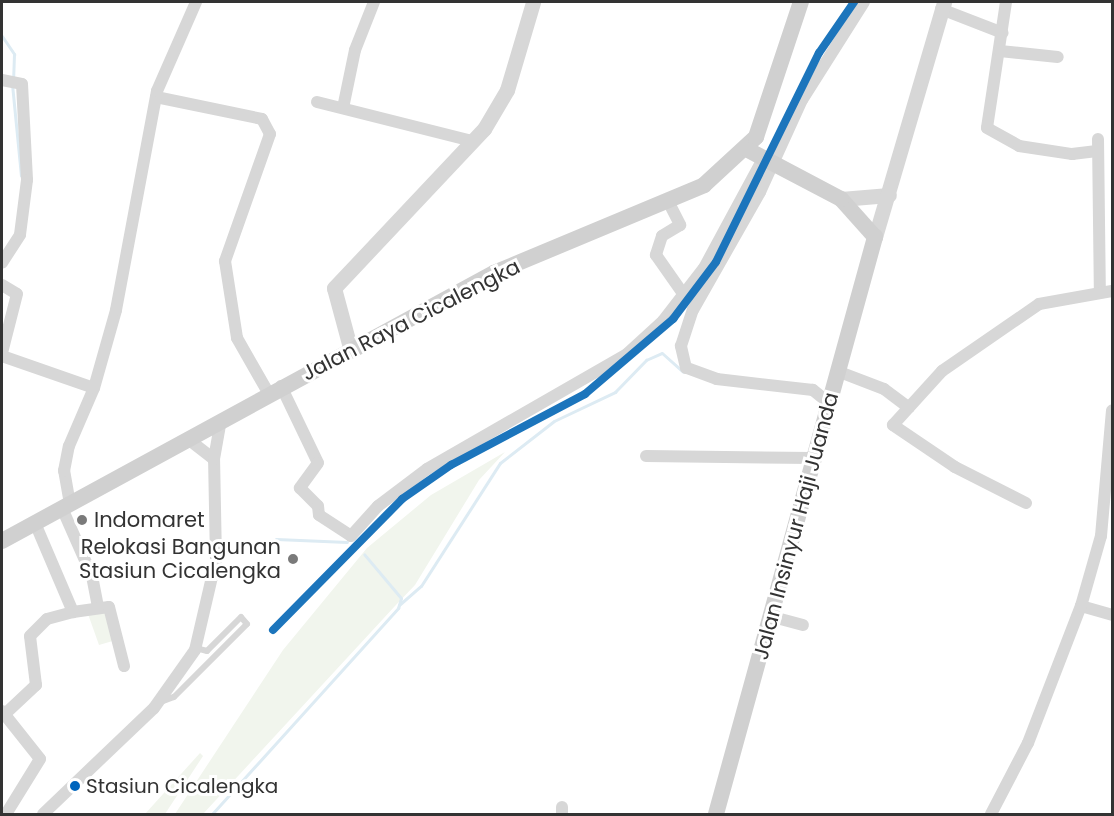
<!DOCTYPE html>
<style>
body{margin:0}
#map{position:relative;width:1114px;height:816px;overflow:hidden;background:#fff;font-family:Poppins,sans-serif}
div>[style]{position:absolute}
.green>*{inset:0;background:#f1f5ed}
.stream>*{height:3px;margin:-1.5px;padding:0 1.5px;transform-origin:1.5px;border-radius:1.5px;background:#ddebf3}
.service>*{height:6px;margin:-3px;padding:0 3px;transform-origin:3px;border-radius:3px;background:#d7d7d7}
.minor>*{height:12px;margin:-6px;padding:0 6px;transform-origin:6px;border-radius:6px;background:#d7d7d7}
.tertiary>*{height:15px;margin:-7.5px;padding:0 7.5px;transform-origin:7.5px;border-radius:7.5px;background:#d7d7d7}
.secondary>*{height:16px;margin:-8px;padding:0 8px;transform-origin:8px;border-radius:8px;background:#d0d0d0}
.rail-1>*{height:8px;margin:-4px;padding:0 4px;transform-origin:4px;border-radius:4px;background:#1c75bc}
.dots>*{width:16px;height:16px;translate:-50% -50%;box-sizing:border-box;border:3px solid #fff;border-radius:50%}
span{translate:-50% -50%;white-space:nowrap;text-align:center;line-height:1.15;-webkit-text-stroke:6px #fff;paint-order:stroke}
.bus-label{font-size:20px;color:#333}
.left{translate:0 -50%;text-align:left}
.street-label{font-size:21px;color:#333}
.poi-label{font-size:21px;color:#333}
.right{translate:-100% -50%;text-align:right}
.frame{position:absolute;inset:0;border:3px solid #333;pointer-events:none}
</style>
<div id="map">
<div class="green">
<i style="clip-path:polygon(505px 452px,479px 480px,415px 585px,395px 606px,203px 814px,175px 814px,283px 650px,367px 548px,431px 495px)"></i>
<i style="clip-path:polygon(105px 608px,116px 640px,99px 645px,88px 614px)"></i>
<i style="clip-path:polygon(200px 753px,203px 756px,165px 814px,145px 814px)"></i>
</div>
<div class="stream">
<i style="left:2px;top:36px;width:22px;rotate:56deg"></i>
<i style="left:14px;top:54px;width:24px;rotate:92deg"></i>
<i style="left:12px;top:84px;width:92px;rotate:84.4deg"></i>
<i style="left:276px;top:539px;width:71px;rotate:2.4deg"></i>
<i style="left:399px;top:605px;width:29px;rotate:-41deg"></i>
<i style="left:421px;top:586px;width:146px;rotate:-57.3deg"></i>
<i style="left:500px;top:463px;width:68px;rotate:-37.9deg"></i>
<i style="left:554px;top:421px;width:68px;rotate:-25.4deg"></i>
<i style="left:615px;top:392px;width:45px;rotate:-45.9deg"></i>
<i style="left:646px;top:360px;width:17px;rotate:-24deg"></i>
<i style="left:662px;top:353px;width:28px;rotate:42deg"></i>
<i style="left:212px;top:814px;width:278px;rotate:-47.9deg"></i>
<i style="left:398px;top:608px;width:10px;rotate:-73deg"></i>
<i style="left:401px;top:598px;width:57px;rotate:-130.1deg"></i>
</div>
<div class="service">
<i style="left:158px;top:703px;width:17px;rotate:-21deg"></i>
<i style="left:174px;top:697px;width:103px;rotate:-45deg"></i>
<i style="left:247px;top:624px;width:9px;rotate:-131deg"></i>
<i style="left:241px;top:617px;width:48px;rotate:135deg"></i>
<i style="left:207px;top:651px;width:11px;rotate:-165deg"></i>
</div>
<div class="minor">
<i style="left:1006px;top:2px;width:127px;rotate:98.6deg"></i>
<i style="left:987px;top:128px;width:37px;rotate:29deg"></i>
<i style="left:1019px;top:146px;width:54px;rotate:8.6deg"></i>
<i style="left:1072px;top:154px;width:25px;rotate:-7deg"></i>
<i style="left:941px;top:9px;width:66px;rotate:21.2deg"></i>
<i style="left:1000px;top:51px;width:58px;rotate:5.9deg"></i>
<i style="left:2px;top:80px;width:20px;rotate:11deg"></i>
<i style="left:22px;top:84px;width:96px;rotate:87deg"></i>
<i style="left:27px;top:180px;width:55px;rotate:97.3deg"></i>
<i style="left:20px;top:235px;width:33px;rotate:123deg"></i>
<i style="left:156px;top:97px;width:108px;rotate:11.7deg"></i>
<i style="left:262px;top:119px;width:17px;rotate:62deg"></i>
<i style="left:270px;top:134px;width:135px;rotate:109.5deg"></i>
<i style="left:225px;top:261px;width:78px;rotate:81.1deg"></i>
<i style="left:237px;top:338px;width:64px;rotate:60.3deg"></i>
<i style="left:317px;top:102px;width:160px;rotate:14.1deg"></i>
<i style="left:343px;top:108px;width:59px;rotate:-78.3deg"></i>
<i style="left:355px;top:50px;width:52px;rotate:-68.4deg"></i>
<i style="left:1098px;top:139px;width:153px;rotate:89.3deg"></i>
<i style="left:668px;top:201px;width:27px;rotate:63deg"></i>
<i style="left:680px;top:225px;width:21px;rotate:149deg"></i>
<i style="left:662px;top:236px;width:20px;rotate:108deg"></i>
<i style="left:656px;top:255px;width:49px;rotate:55deg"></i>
<i style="left:2px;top:285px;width:17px;rotate:31deg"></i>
<i style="left:17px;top:294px;width:61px;rotate:104.3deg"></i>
<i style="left:2px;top:356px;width:97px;rotate:19.2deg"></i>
<i style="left:837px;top:371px;width:50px;rotate:21deg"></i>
<i style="left:884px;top:389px;width:31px;rotate:37deg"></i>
<i style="left:281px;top:386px;width:85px;rotate:64.3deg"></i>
<i style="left:318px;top:463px;width:31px;rotate:126deg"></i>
<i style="left:300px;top:488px;width:25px;rotate:45deg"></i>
<i style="left:318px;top:506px;width:9px;rotate:84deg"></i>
<i style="left:319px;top:515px;width:38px;rotate:33deg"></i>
<i style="left:351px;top:536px;width:40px;rotate:-48deg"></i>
<i style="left:378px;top:506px;width:61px;rotate:-37.1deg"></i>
<i style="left:427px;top:469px;width:231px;rotate:-29.9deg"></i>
<i style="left:627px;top:354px;width:49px;rotate:-42.5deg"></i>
<i style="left:663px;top:321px;width:67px;rotate:-52.3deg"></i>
<i style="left:704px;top:268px;width:126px;rotate:-61.6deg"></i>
<i style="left:829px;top:403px;width:21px;rotate:-141deg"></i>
<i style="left:813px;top:390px;width:97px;rotate:-173.5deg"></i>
<i style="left:717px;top:379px;width:33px;rotate:-160deg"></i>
<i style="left:686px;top:368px;width:23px;rotate:-103deg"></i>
<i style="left:681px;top:346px;width:38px;rotate:-72deg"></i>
<i style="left:693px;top:310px;width:136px;rotate:-60.4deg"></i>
<i style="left:760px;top:192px;width:101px;rotate:-65.5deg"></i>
<i style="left:802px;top:100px;width:116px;rotate:-57.7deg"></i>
<i style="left:188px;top:439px;width:33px;rotate:38deg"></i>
<i style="left:646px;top:456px;width:166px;rotate:0.7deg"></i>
<i style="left:1026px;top:503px;width:80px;rotate:-153.1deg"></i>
<i style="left:955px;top:467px;width:75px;rotate:-145.9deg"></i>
<i style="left:893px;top:425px;width:73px;rotate:-47.8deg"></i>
<i style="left:942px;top:371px;width:118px;rotate:-34.6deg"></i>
<i style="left:1039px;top:304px;width:74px;rotate:-10.1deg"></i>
<i style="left:70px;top:504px;width:34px;rotate:-100deg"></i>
<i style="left:64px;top:471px;width:25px;rotate:-79deg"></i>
<i style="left:69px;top:446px;width:63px;rotate:-66.7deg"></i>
<i style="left:94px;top:388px;width:81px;rotate:-74.2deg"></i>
<i style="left:116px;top:310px;width:223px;rotate:-79.4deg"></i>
<i style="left:157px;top:91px;width:97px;rotate:-66.3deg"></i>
<i style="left:62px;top:508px;width:74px;rotate:66.2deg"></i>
<i style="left:92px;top:576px;width:31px;rotate:79deg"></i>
<i style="left:35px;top:523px;width:97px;rotate:66.9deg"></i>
<i style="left:73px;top:612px;width:36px;rotate:-8deg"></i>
<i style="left:109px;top:607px;width:61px;rotate:75.7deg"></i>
<i style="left:1081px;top:606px;width:32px;rotate:16deg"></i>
<i style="left:773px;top:617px;width:31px;rotate:15deg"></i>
<i style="left:2px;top:711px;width:61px;rotate:51.6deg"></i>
<i style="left:40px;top:759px;width:65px;rotate:121.7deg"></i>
<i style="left:4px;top:715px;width:44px;rotate:-43.2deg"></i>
<i style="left:36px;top:685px;width:49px;rotate:-97deg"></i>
<i style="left:30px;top:636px;width:24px;rotate:-45deg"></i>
<i style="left:47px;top:619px;width:27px;rotate:-15deg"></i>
<i style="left:43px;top:814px;width:153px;rotate:-43.7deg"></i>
<i style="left:154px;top:708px;width:71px;rotate:-54.7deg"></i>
<i style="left:195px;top:650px;width:92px;rotate:-76.9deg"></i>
<i style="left:216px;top:560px;width:101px;rotate:-91.1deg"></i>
<i style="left:214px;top:459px;width:39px;rotate:-80deg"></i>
<i style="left:562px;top:814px;width:7px;rotate:-90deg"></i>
<i style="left:991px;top:814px;width:80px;rotate:-62.5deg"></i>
<i style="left:1028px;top:743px;width:147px;rotate:-68.9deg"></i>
<i style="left:1081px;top:606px;width:73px;rotate:-74.1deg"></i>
<i style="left:1101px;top:536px;width:126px;rotate:-85deg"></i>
</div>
<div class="tertiary">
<i style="left:841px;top:199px;width:48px;rotate:-4.8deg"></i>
<i style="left:875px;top:237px;width:245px;rotate:-73.6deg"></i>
<i style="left:351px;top:351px;width:65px;rotate:-105.1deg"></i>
<i style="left:334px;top:288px;width:219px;rotate:-46.7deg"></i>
<i style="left:484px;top:129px;width:45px;rotate:-59.5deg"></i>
<i style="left:507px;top:90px;width:92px;rotate:-73.5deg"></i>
</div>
<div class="secondary">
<i style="left:2px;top:541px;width:560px;rotate:-28.58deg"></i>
<i style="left:494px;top:273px;width:228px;rotate:-22.7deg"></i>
<i style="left:704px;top:185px;width:71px;rotate:-42.7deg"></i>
<i style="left:756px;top:137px;width:142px;rotate:-71.6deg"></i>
<i style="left:716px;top:814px;width:599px;rotate:-74.59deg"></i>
<i style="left:875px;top:237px;width:51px;rotate:-131.8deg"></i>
<i style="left:841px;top:199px;width:105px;rotate:-152.2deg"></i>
</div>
<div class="rail-1">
<i style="left:273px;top:630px;width:184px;rotate:-45.4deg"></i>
<i style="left:402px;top:499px;width:60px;rotate:-34.8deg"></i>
<i style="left:451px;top:465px;width:152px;rotate:-27.9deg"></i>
<i style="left:585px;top:394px;width:116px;rotate:-40.4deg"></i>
<i style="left:673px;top:319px;width:71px;rotate:-53deg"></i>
<i style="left:716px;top:262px;width:233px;rotate:-63.8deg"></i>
<i style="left:819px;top:53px;width:62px;rotate:-55.5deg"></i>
</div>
<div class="dots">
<i style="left:82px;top:520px;background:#7a7a7a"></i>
<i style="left:293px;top:559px;background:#7a7a7a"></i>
<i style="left:75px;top:786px;background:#0065bd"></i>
</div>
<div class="bus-label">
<span class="left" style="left:86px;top:786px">Stasiun Cicalengka</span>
</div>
<div class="street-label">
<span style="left:411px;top:320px;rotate:-27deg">Jalan Raya Cicalengka</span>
<span style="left:796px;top:526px;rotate:-75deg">Jalan Insinyur Haji Juanda</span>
</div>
<div class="poi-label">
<span class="left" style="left:94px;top:520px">Indomaret</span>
<span class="right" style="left:281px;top:559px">Relokasi Bangunan<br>Stasiun Cicalengka</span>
</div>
<div class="frame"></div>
</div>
